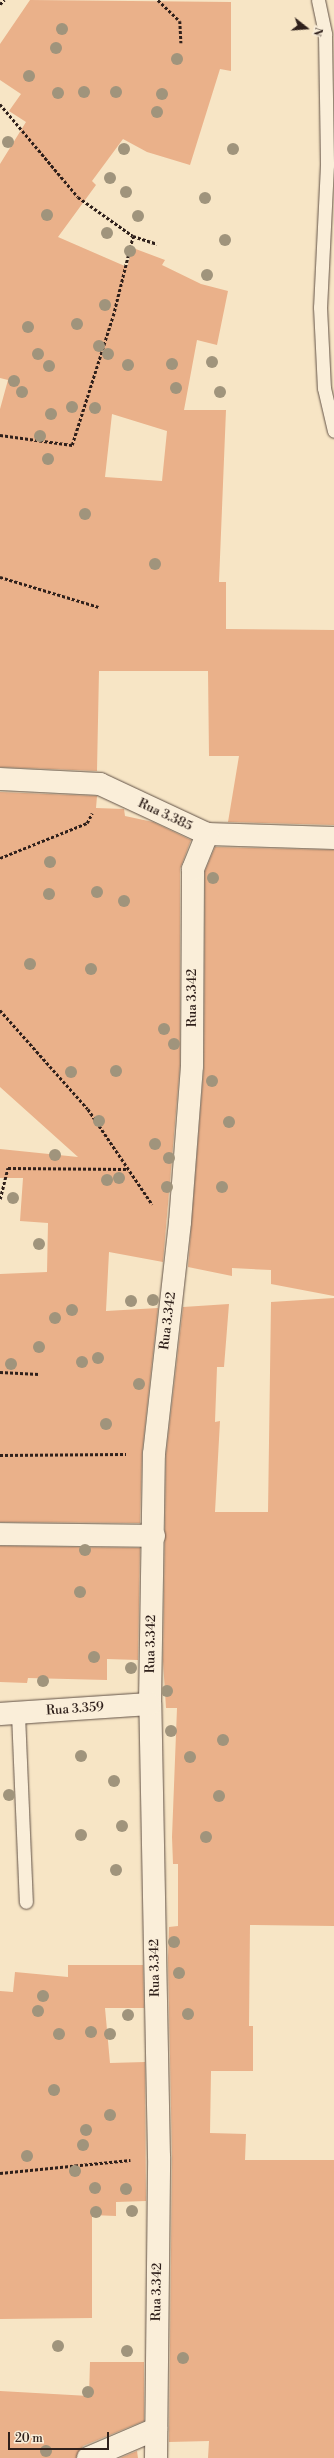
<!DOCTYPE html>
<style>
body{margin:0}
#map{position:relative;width:334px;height:2458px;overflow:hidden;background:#f7e5c5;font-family:"Libre Bodoni",serif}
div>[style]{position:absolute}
.building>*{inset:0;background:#eab18a}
.path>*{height:2.5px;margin-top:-1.25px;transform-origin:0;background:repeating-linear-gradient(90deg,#2f201b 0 3px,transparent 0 5px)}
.roads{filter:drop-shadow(0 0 1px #615146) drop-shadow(0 0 1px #615146)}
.lane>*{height:13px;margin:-6.5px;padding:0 6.5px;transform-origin:6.5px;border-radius:6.5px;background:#faeed9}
.street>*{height:22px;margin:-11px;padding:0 11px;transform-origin:11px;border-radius:11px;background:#faeed9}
.secondary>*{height:22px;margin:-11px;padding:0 11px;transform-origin:11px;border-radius:11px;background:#faeed9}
.trees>*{width:12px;height:12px;margin:-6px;border-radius:50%;background:#a0947c}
span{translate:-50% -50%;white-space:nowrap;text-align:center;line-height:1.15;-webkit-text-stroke:3.5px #faeed9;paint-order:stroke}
.street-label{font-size:13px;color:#2f201b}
.north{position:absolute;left:286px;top:8px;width:40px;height:40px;-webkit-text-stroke:3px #faeed9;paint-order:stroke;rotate:107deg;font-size:11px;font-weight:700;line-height:16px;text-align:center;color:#2f201b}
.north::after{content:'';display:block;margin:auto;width:14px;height:18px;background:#2f201b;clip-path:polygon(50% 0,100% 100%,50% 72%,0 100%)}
.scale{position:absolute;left:8px;top:2432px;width:101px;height:18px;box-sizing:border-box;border:2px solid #2f201b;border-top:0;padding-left:5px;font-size:12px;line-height:14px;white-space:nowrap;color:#2f201b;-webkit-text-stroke:3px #faeed9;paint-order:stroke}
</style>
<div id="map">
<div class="building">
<i style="clip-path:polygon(evenodd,30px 0,231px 2px,231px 71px,220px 69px,190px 165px,147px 152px,123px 139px,92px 181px,96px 185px,58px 237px,127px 267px,133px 248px,165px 260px,162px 265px,201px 284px,228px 291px,217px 345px,197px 340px,184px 410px,226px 410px,219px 582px,226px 582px,226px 629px,334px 630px,334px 825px,228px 822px,239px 756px,209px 756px,208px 671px,99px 671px,97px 771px,0 767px,0 409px,8px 380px,0 378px,0 164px,26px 122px,9px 111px,21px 94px,0 80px,0 44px,30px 0,112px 414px,167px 431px,162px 481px,105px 477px,112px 414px)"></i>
<i style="clip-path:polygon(0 792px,97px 796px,96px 808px,124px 809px,125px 816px,153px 822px,191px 840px,180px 869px,180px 1065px,163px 1262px,109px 1252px,106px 1311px,158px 1308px,142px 1453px,140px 1523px,0 1522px,0 1274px,47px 1272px,48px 1223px,20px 1221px,23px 1178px,0 1178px,0 1149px,78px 1157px,0 1087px)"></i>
<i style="clip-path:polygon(215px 847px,334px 850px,334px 1296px,271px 1284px,271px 1270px,232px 1268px,232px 1276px,188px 1267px,204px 1067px,205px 871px)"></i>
<i style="clip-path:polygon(334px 1298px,334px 1926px,250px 1925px,249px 2026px,253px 2026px,253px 2071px,211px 2071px,210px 2133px,246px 2134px,245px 2160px,334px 2160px,334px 2458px,208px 2458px,209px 2441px,169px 2442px,172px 2157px,168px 1958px,169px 1927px,178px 1926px,178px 1864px,173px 1864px,172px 1837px,177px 1708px,166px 1708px,163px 1661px,166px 1455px,183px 1307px,229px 1304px,224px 1367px,217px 1367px,215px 1422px,220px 1421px,215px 1512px,268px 1512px,271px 1302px)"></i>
<i style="clip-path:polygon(0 1546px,140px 1548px,138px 1660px,107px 1659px,107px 1680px,28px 1678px,27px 1683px,0 1682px)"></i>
<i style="clip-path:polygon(68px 1965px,143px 1965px,144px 2008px,105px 2008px,110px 2063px,145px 2062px,146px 2201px,116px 2202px,116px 2216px,92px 2215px,92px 2318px,0 2319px,0 1991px,13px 1992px,15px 1972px,68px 1977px)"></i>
<i style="clip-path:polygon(90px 2362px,144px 2362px,144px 2421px,83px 2446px,76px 2458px,0 2458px,0 2391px,89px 2396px)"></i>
<i style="clip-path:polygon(137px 2451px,138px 2458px,120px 2458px)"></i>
</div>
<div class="path">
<i style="left:158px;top:0;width:30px;rotate:44deg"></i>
<i style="left:180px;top:21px;width:22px;rotate:87deg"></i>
<i style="left:0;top:4px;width:6px;rotate:-45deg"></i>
<i style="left:0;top:104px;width:121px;rotate:50deg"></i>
<i style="left:78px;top:197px;width:67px;rotate:35.3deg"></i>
<i style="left:133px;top:236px;width:25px;rotate:18deg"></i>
<i style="left:0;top:435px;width:73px;rotate:7.9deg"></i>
<i style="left:72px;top:445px;width:135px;rotate:-72.4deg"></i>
<i style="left:113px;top:316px;width:82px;rotate:-76deg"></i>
<i style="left:0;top:577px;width:103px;rotate:16.9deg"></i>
<i style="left:0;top:858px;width:94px;rotate:-21.9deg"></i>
<i style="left:87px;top:823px;width:11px;rotate:-63deg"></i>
<i style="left:0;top:1010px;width:132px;rotate:48.4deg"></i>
<i style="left:88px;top:1109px;width:115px;rotate:56deg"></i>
<i style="left:0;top:1199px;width:32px;rotate:-76deg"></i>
<i style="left:8px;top:1168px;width:119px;rotate:0.5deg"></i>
<i style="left:0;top:1372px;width:39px;rotate:3deg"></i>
<i style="left:0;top:1455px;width:126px;rotate:-0.5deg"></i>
<i style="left:0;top:2173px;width:131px;rotate:-5.7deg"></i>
</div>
<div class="roads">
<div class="lane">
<i style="left:318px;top:0;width:35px;rotate:78deg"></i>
<i style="left:325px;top:34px;width:131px;rotate:89.1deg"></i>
<i style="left:327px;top:165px;width:142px;rotate:92.8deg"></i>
<i style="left:320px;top:307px;width:81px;rotate:87.2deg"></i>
<i style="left:324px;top:388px;width:44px;rotate:76.9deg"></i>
<i style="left:18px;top:1714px;width:188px;rotate:87.6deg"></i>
</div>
<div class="street">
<i style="left:0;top:779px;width:100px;rotate:2.9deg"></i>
<i style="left:100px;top:784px;width:118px;rotate:25deg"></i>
<i style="left:207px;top:834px;width:127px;rotate:1.8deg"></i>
<i style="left:0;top:1534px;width:154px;rotate:0.7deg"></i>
<i style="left:88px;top:2458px;width:74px;rotate:-23.1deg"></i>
<i style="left:156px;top:2458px;width:301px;rotate:-89.4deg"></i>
<i style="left:159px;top:2157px;width:453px;rotate:-91.1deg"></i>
<i style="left:150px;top:1704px;width:250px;rotate:-89.1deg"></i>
<i style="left:154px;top:1454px;width:233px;rotate:-83.6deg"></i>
<i style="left:180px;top:1222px;width:156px;rotate:-85.6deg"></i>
<i style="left:192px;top:1066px;width:197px;rotate:-89.7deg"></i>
<i style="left:193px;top:869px;width:38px;rotate:-68deg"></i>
</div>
<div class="secondary">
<i style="left:0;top:1714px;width:150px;rotate:-3.8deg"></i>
</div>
</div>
<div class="trees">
<i style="left:62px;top:29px"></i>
<i style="left:56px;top:48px"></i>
<i style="left:177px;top:59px"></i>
<i style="left:29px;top:76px"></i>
<i style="left:84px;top:92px"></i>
<i style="left:116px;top:92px"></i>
<i style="left:58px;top:93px"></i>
<i style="left:162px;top:94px"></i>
<i style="left:157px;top:112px"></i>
<i style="left:8px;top:142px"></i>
<i style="left:124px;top:149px"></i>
<i style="left:233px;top:149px"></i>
<i style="left:110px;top:178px"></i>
<i style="left:126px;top:192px"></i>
<i style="left:205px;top:198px"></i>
<i style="left:47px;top:215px"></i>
<i style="left:138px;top:216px"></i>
<i style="left:107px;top:233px"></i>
<i style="left:225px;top:240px"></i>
<i style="left:130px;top:251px"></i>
<i style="left:207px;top:275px"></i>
<i style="left:105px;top:305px"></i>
<i style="left:77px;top:324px"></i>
<i style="left:28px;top:327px"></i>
<i style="left:99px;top:346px"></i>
<i style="left:38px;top:354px"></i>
<i style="left:108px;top:354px"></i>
<i style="left:212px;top:362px"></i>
<i style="left:172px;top:364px"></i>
<i style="left:128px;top:365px"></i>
<i style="left:49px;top:366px"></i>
<i style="left:14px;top:381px"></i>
<i style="left:176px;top:388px"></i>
<i style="left:22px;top:392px"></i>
<i style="left:220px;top:392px"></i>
<i style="left:72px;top:407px"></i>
<i style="left:95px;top:408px"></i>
<i style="left:51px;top:414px"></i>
<i style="left:40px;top:436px"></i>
<i style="left:48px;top:459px"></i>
<i style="left:85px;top:514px"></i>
<i style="left:155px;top:564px"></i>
<i style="left:50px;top:862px"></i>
<i style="left:213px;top:878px"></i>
<i style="left:97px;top:892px"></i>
<i style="left:49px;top:894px"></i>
<i style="left:124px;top:901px"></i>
<i style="left:30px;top:964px"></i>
<i style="left:91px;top:969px"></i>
<i style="left:164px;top:1029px"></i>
<i style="left:174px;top:1044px"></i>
<i style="left:116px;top:1071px"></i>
<i style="left:71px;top:1072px"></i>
<i style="left:212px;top:1081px"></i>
<i style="left:99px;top:1121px"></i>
<i style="left:229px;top:1122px"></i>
<i style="left:155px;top:1144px"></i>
<i style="left:55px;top:1155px"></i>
<i style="left:169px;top:1158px"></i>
<i style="left:119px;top:1178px"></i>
<i style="left:107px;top:1180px"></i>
<i style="left:167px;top:1187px"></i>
<i style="left:222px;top:1187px"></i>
<i style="left:13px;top:1198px"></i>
<i style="left:39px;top:1244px"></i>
<i style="left:153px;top:1300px"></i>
<i style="left:131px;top:1301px"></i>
<i style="left:72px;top:1310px"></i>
<i style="left:55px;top:1318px"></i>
<i style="left:39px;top:1347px"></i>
<i style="left:98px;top:1358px"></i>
<i style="left:82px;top:1362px"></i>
<i style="left:11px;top:1364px"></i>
<i style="left:139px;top:1384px"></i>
<i style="left:106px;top:1424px"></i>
<i style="left:85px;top:1550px"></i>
<i style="left:80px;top:1592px"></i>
<i style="left:94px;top:1657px"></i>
<i style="left:131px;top:1668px"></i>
<i style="left:43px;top:1681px"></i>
<i style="left:167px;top:1691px"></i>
<i style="left:171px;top:1731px"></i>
<i style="left:223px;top:1740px"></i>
<i style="left:81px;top:1756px"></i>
<i style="left:190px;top:1757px"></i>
<i style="left:114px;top:1781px"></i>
<i style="left:9px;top:1795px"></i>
<i style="left:219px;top:1796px"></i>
<i style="left:122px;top:1826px"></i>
<i style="left:81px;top:1835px"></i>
<i style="left:206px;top:1837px"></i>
<i style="left:116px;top:1870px"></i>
<i style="left:174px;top:1942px"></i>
<i style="left:179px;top:1973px"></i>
<i style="left:43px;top:1996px"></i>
<i style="left:38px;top:2011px"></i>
<i style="left:188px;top:2014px"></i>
<i style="left:128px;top:2015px"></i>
<i style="left:91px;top:2032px"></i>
<i style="left:59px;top:2034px"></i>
<i style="left:110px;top:2034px"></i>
<i style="left:54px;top:2090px"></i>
<i style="left:110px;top:2115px"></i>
<i style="left:86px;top:2130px"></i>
<i style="left:83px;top:2145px"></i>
<i style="left:27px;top:2156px"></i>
<i style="left:75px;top:2171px"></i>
<i style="left:95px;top:2188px"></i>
<i style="left:126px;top:2189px"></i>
<i style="left:132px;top:2211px"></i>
<i style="left:96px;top:2212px"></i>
<i style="left:58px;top:2346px"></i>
<i style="left:127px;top:2351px"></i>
<i style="left:183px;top:2358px"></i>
<i style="left:88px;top:2392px"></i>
<i style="left:46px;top:2451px"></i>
</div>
<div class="street-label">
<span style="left:165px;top:815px;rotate:25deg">Rua 3.385</span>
<span style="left:192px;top:998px;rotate:-90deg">Rua 3.342</span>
<span style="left:168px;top:1321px;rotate:-83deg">Rua 3.342</span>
<span style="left:151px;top:1644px;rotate:-89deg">Rua 3.342</span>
<span style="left:75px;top:1709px;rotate:-4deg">Rua 3.359</span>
<span style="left:155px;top:1968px;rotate:-91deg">Rua 3.342</span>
<span style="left:157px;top:2292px;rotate:-89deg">Rua 3.342</span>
</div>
<div class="north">N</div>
<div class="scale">20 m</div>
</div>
